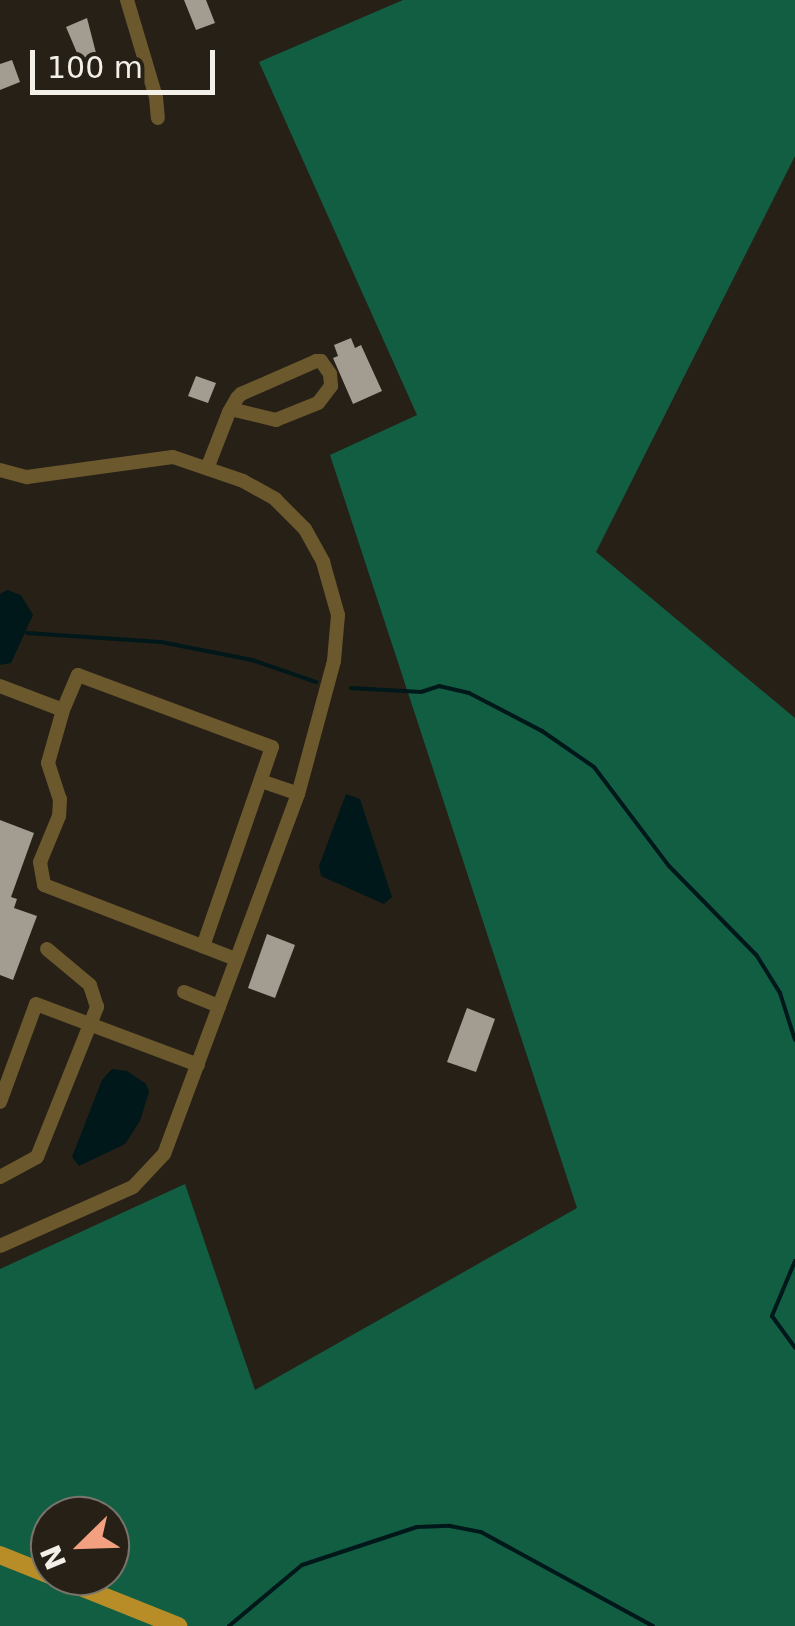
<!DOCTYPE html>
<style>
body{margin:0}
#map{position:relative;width:795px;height:1626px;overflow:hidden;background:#262017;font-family:"DejaVu Sans",sans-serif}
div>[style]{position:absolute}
.forest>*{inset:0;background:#125e43}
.water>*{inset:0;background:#001819}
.stream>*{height:4px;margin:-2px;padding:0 2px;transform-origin:2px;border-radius:2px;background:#001819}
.building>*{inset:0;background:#a39c90}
.minor>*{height:14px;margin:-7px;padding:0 7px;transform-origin:7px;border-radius:7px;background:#6c582d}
.major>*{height:18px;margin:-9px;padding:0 9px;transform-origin:9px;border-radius:9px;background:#b88d28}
span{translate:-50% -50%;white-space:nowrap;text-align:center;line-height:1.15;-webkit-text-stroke:10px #262017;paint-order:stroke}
.north{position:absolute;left:30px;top:1496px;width:100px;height:100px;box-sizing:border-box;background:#262017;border:2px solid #78736b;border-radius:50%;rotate:247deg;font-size:28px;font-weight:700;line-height:40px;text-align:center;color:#f3efe9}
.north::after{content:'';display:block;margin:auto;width:35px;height:45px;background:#f2a080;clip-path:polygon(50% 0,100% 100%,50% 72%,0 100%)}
.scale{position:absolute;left:30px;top:50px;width:185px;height:45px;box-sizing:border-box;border:5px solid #f3efe9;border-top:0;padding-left:12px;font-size:30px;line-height:35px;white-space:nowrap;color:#f3efe9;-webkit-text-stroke:8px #262017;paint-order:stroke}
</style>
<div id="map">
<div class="forest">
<i style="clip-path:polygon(evenodd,403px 0,795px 0,795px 156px,596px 552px,795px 718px,795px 1626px,0 1626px,0 1269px,185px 1184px,255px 1390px,577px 1208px,330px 455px,417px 415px,259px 62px,403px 0,50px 1516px,110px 1516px,110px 1576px,50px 1576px,50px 1516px)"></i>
</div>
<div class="water">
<i style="clip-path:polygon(7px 590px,21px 595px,33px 615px,11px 663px,0 665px,0 594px)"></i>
<i style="clip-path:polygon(346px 794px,360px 799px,392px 897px,384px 904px,321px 876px,319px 866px)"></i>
<i style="clip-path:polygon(112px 1069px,127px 1071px,146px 1084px,149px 1092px,140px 1121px,125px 1144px,79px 1166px,72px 1157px,102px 1080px)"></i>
</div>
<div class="stream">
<i style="left:27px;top:633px;width:134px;rotate:3.8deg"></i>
<i style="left:161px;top:642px;width:93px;rotate:11.2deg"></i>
<i style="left:252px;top:660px;width:68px;rotate:19deg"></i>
<i style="left:351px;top:688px;width:70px;rotate:3.3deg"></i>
<i style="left:421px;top:692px;width:19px;rotate:-18deg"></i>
<i style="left:439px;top:686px;width:31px;rotate:13deg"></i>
<i style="left:469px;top:693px;width:82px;rotate:27.5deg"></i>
<i style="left:542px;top:731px;width:63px;rotate:34.7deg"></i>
<i style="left:594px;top:767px;width:124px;rotate:52.9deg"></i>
<i style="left:669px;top:866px;width:126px;rotate:45.6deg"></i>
<i style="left:757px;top:956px;width:44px;rotate:58.1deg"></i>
<i style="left:780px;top:993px;width:49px;rotate:72.3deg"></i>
<i style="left:795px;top:1261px;width:60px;rotate:112.7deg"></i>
<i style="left:772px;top:1316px;width:39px;rotate:54deg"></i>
<i style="left:229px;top:1626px;width:95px;rotate:-39.9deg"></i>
<i style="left:302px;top:1565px;width:121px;rotate:-18.3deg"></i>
<i style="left:417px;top:1527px;width:33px;rotate:-2deg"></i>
<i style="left:450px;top:1526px;width:32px;rotate:11deg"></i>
<i style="left:481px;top:1532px;width:196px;rotate:28.7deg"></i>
</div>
<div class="building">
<i style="clip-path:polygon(184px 0,206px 0,215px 23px,196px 30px)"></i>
<i style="clip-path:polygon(87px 18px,96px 53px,80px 60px,66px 27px)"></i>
<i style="clip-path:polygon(12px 60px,20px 82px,0 90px,0 64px)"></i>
<i style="clip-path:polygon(351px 338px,355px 348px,361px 345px,382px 391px,353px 404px,333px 358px,338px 356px,334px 345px)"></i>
<i style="clip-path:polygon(196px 376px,216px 383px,208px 403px,188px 396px)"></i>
<i style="clip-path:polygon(0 820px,34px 833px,11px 897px,17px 899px,14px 908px,37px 916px,13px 980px,0 975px)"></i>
<i style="clip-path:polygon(267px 934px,295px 945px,275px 998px,248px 988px)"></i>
<i style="clip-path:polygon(467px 1008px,495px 1019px,476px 1072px,447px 1062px)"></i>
</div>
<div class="minor">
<i style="left:127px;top:0;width:101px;rotate:73.4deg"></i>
<i style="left:156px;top:97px;width:21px;rotate:85deg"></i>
<i style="left:208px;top:466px;width:58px;rotate:-68.7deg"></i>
<i style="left:229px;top:412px;width:16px;rotate:-60deg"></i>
<i style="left:237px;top:398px;width:6px;rotate:-45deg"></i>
<i style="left:241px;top:394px;width:82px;rotate:-23.7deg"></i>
<i style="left:316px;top:361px;width:5px"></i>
<i style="left:321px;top:361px;width:16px;rotate:55deg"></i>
<i style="left:330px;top:374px;width:12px;rotate:85deg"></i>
<i style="left:331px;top:386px;width:21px;rotate:127deg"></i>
<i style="left:318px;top:403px;width:45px;rotate:158deg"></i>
<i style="left:276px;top:420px;width:46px;rotate:-166.3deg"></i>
<i style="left:0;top:470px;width:28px;rotate:15deg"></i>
<i style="left:27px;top:477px;width:147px;rotate:-7.8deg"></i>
<i style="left:173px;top:457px;width:74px;rotate:18.9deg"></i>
<i style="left:243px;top:481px;width:37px;rotate:29deg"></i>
<i style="left:275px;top:499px;width:42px;rotate:45deg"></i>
<i style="left:305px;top:529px;width:38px;rotate:61deg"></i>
<i style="left:323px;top:562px;width:55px;rotate:74.2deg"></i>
<i style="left:338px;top:615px;width:46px;rotate:95deg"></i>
<i style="left:334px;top:661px;width:138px;rotate:105.1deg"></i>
<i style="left:298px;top:794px;width:384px;rotate:110.4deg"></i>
<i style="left:164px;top:1154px;width:45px;rotate:133.2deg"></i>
<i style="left:133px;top:1187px;width:145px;rotate:156.1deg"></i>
<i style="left:0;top:686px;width:67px;rotate:20.9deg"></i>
<i style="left:63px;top:710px;width:38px;rotate:-67deg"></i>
<i style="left:78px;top:675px;width:207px;rotate:20.4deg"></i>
<i style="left:272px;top:747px;width:211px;rotate:109.1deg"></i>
<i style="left:63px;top:710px;width:55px;rotate:105.8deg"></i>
<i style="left:48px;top:763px;width:38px;rotate:72deg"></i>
<i style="left:60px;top:799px;width:17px;rotate:93deg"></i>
<i style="left:59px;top:816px;width:50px;rotate:112.4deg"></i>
<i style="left:40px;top:862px;width:23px;rotate:80deg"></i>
<i style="left:44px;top:885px;width:206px;rotate:21.1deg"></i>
<i style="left:261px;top:781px;width:39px;rotate:19deg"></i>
<i style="left:184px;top:992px;width:38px;rotate:22deg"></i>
<i style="left:0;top:1102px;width:104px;rotate:-69.8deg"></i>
<i style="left:36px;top:1004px;width:173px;rotate:20.6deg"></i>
<i style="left:0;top:1177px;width:42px;rotate:-28.4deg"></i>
<i style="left:37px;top:1157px;width:162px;rotate:-68.2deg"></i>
<i style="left:97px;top:1007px;width:23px;rotate:-108deg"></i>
<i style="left:90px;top:985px;width:56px;rotate:-140.1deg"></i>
</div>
<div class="major">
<i style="left:0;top:1555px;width:54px;rotate:21.8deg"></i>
<i style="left:53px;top:1576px;width:135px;rotate:21.8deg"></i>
</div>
<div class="north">N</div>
<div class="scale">100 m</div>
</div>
